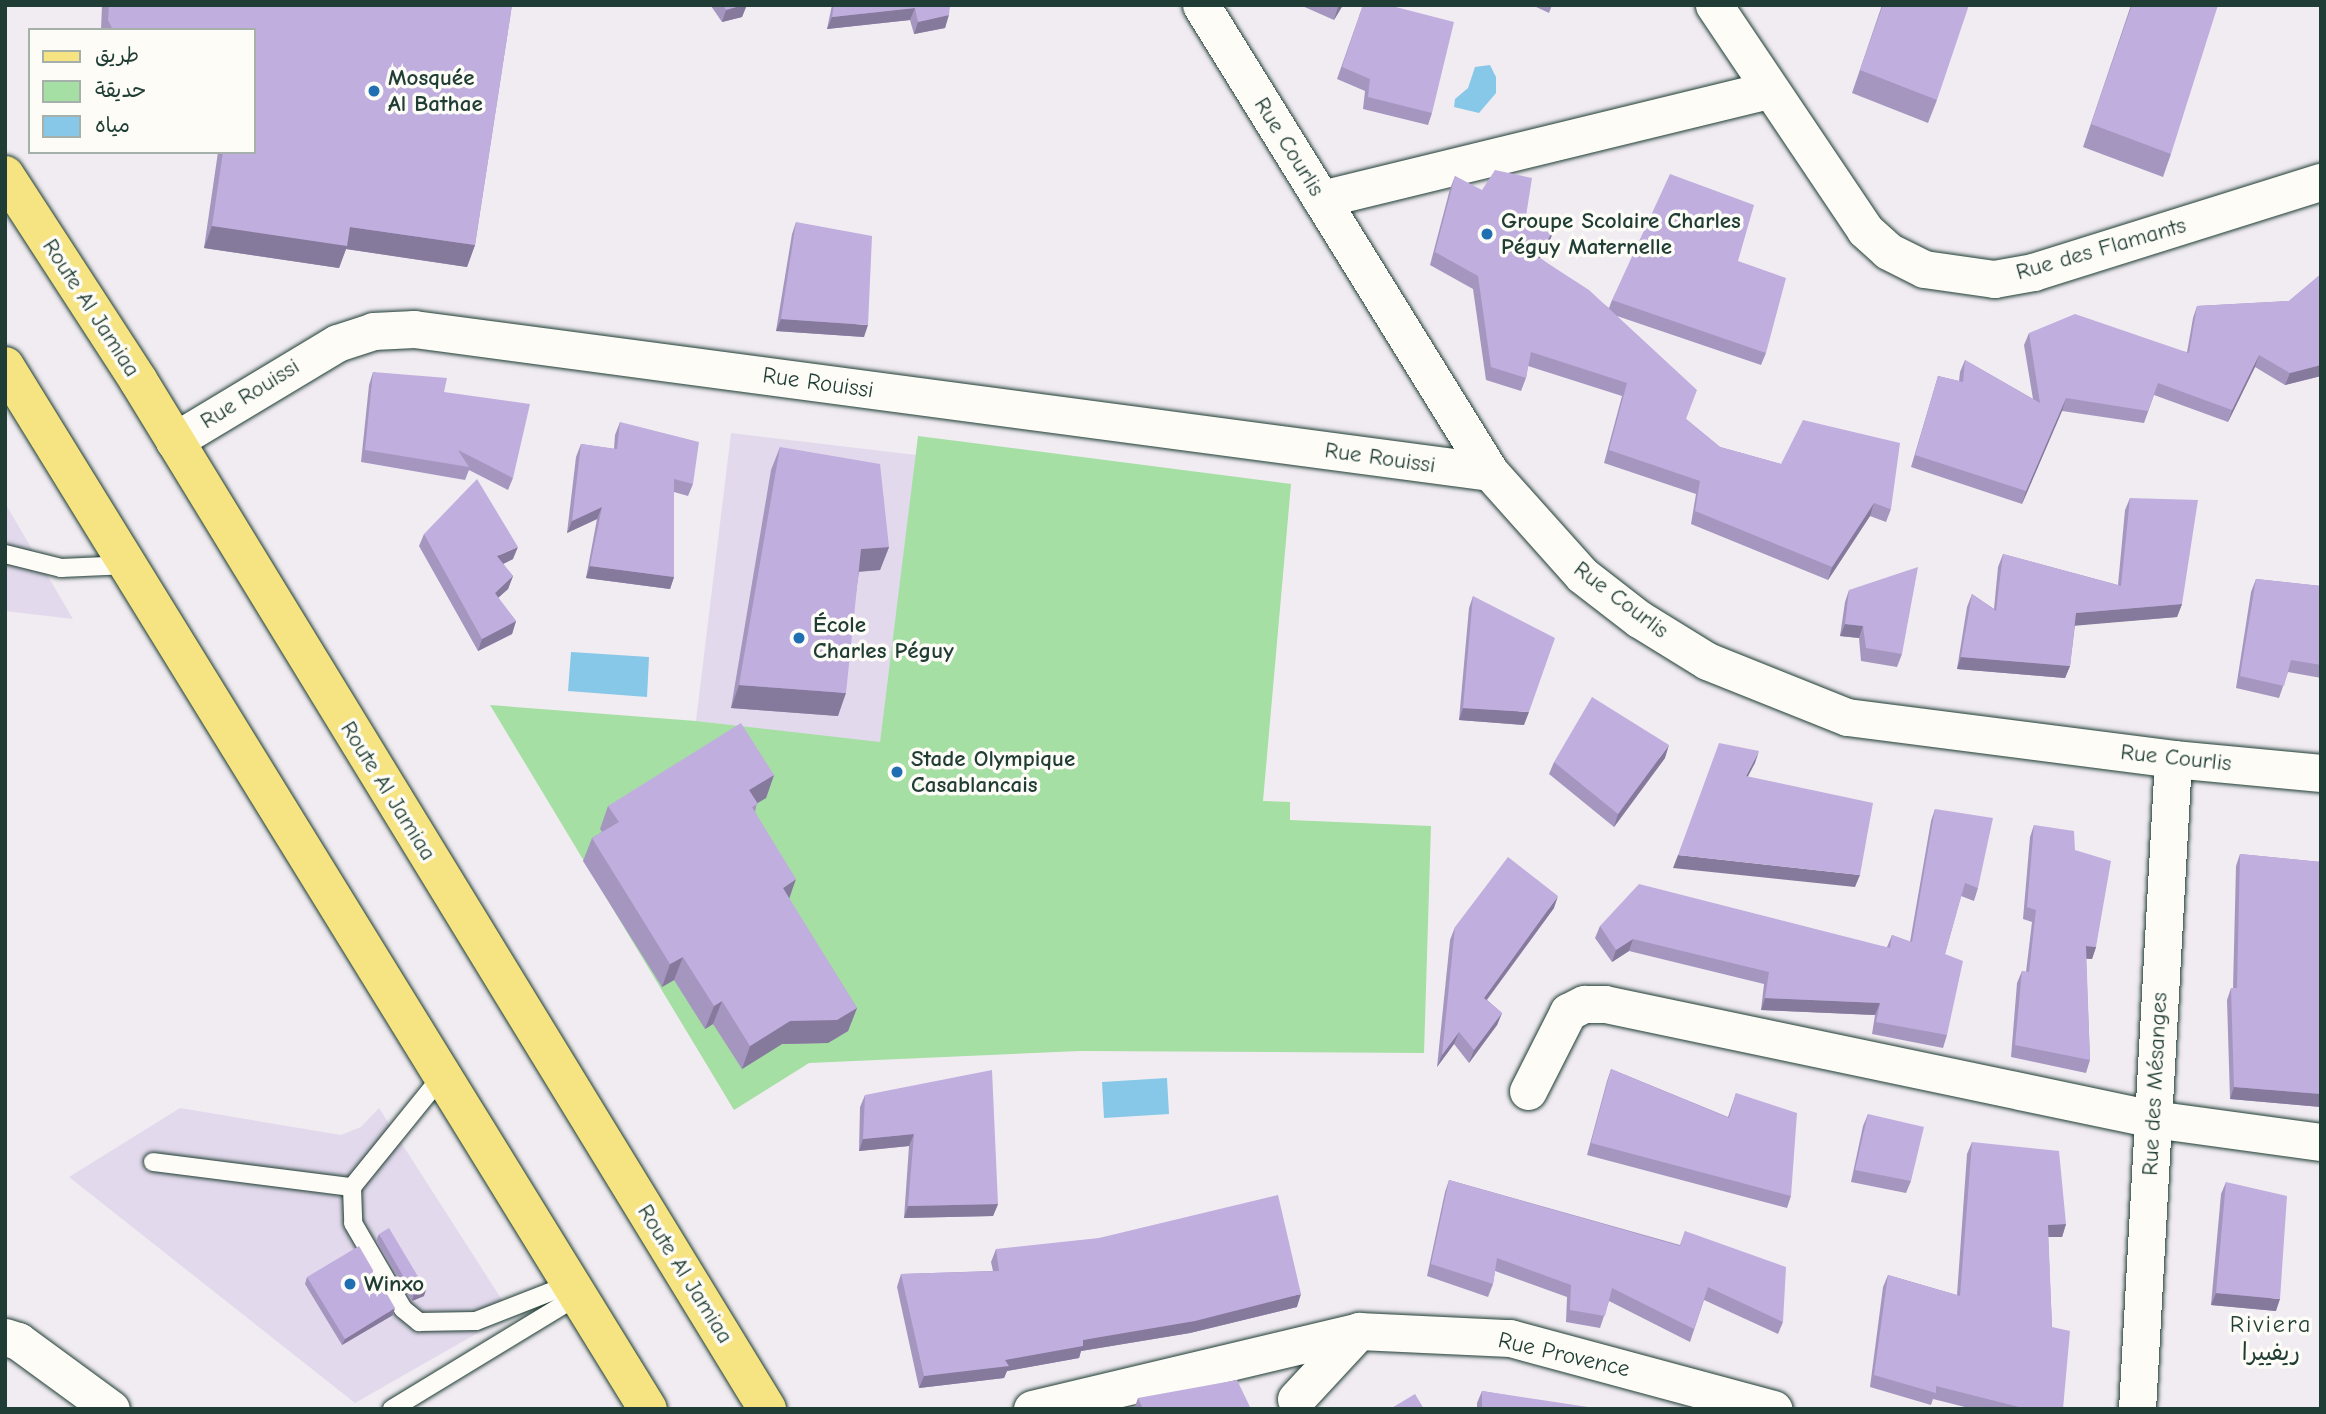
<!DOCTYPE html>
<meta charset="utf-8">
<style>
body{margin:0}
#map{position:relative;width:2326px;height:1414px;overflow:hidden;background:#f1ecf2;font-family:"Comic Neue","Playpen Sans Arabic",sans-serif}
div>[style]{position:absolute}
.built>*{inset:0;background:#e2d9ec}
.green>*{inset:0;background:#a5dfa3}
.water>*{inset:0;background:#87c8e8}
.roads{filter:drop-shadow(0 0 2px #1f3d34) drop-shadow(0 0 2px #1f3d34)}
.lane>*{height:18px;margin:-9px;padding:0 9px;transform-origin:9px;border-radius:9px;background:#fdfcf7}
.street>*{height:37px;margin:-18.5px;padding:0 18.5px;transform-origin:18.5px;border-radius:18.5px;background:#fdfcf7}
.primary>*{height:38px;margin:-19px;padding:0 19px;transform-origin:19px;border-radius:19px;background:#f6e381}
.wall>*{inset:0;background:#a596c0}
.shaded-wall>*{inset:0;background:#867a9c}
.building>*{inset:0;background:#c0aedf}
.dots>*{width:19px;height:19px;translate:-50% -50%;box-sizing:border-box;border:4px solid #fdfcf7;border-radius:50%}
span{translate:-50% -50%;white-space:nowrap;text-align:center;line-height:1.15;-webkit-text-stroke:7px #fdfcf7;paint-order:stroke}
.poi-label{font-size:23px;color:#1f3d34;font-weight:700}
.left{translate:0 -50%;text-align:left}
.street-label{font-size:23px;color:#1f3d34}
.neighbourhood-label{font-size:24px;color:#1f3d34;letter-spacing:2px}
.frame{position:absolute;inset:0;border:7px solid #1f3d34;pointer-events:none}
.legend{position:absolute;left:28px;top:28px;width:228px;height:126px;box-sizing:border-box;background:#fdfcf7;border:2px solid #a4b0a9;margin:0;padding:9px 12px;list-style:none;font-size:21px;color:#1f3d34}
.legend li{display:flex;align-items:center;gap:14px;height:35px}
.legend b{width:35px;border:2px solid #a4b0a9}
</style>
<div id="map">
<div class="built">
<i style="clip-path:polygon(731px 433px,916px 455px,880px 743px,696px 721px)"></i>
<i style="clip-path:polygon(5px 503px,73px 619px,5px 611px)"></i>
<i style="clip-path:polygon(180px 1108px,341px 1135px,361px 1127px,379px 1108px,511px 1314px,355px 1403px,69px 1177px)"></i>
</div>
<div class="green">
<i style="clip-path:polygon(918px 436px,1291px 484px,1263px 801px,1290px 802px,1290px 820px,1431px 826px,1424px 1053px,1080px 1051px,809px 1063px,734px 1110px,490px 705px,696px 721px,880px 742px)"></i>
</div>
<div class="water">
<i style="clip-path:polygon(1490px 65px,1496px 77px,1496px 93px,1479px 113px,1454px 107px,1455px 99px,1468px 88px,1475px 67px)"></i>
<i style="clip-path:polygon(571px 652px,649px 657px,647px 697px,568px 691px)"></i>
<i style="clip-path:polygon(1167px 1078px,1169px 1114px,1104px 1118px,1102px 1082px)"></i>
</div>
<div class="roads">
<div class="lane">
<i style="left:5px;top:554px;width:58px;rotate:14deg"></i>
<i style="left:61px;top:568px;width:67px;rotate:-2.6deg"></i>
<i style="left:442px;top:1076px;width:143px;rotate:129deg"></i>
<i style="left:352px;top:1187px;width:36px;rotate:88deg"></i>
<i style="left:353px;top:1223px;width:99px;rotate:59.8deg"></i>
<i style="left:403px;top:1309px;width:21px;rotate:39deg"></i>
<i style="left:419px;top:1322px;width:57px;rotate:-1deg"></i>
<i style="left:476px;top:1321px;width:102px;rotate:-21.3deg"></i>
<i style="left:153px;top:1162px;width:201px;rotate:7.2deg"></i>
<i style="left:392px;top:1409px;width:218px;rotate:-31.3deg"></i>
</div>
<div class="street">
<i style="left:1201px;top:5px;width:549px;rotate:58.25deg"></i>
<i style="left:1490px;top:472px;width:138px;rotate:48.2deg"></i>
<i style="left:1582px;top:575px;width:72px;rotate:37.7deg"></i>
<i style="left:1639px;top:619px;width:80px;rotate:31.7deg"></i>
<i style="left:1707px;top:661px;width:151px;rotate:21.8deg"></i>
<i style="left:1847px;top:717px;width:329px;rotate:7.3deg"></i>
<i style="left:2173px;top:759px;width:149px;rotate:5.4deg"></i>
<i style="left:1714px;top:5px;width:271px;rotate:56.1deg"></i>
<i style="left:1865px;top:230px;width:31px;rotate:42deg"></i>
<i style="left:1888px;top:251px;width:40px;rotate:26.6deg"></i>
<i style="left:1924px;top:269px;width:71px;rotate:8.1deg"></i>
<i style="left:1994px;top:279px;width:40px;rotate:-10deg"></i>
<i style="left:2033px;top:272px;width:302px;rotate:-17.4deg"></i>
<i style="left:1321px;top:199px;width:461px;rotate:-13.7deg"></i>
<i style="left:174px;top:441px;width:190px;rotate:-31deg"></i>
<i style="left:337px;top:343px;width:38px;rotate:-18deg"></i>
<i style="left:373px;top:331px;width:41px;rotate:-2.8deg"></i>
<i style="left:414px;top:329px;width:1085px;rotate:7.57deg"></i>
<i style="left:1528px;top:1091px;width:89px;rotate:-63.1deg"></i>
<i style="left:1568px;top:1012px;width:18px;rotate:-27deg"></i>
<i style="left:1584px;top:1004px;width:21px"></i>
<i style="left:1605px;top:1004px;width:560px;rotate:11.85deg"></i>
<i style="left:2153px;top:1119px;width:170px;rotate:7.8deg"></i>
<i style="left:5px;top:1337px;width:14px;rotate:17deg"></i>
<i style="left:18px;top:1341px;width:115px;rotate:36.2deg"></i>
<i style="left:1296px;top:1399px;width:93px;rotate:-47.2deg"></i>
<i style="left:1032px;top:1409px;width:336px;rotate:-13.4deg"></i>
<i style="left:1359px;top:1331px;width:151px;rotate:2.7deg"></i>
<i style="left:1510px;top:1338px;width:273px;rotate:15.1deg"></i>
<i style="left:2137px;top:1409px;width:651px;rotate:-86.83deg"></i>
</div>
<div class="primary">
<i style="left:5px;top:175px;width:244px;rotate:57deg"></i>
<i style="left:138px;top:380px;width:1206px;rotate:58.56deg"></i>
<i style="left:5px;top:366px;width:1225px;rotate:58.35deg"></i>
</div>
</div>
<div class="wall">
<i style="clip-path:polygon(102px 5px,512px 5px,475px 245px,467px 267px,346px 249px,339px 268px,204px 248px,218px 152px,254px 152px,254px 30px,101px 30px)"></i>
<i style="clip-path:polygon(688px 5px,821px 5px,746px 7px,742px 17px,722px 22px,711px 6px,689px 7px)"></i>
<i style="clip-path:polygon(832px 5px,950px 5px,945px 28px,914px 34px,910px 20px,827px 29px)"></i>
<i style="clip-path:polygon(1300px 5px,1343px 5px,1334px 20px)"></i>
<i style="clip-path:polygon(1363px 5px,1432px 113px,1428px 125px,1363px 109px,1365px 91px,1337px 79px)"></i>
<i style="clip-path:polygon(1532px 5px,1552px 5px,1549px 13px)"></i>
<i style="clip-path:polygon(1882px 5px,1937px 100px,1928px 123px,1852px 93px)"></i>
<i style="clip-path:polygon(2131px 5px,2171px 154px,2163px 177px,2083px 147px)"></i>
<i style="clip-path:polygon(1455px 176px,1526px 216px,1555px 227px,1550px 240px,1540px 258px,1609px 308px,1612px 300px,1738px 261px,1766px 353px,1761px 365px,1617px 316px,1686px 419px,1720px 447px,1781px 464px,1891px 509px,1886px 522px,1870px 516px,1828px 580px,1691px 524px,1696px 494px,1604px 463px,1622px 396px,1528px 366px,1526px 378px,1521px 391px,1486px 380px,1473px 289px,1430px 265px,1450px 189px)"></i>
<i style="clip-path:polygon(796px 222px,864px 337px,776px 331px,792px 234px)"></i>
<i style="clip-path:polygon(2321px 274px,2321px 376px,2285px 385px,2255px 367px,2228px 422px,2154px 395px,2144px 423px,2062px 411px,2022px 504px,1911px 467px,1938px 376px,1959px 381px,1960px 372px,1965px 360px,2033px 399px,2024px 345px,2029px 333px,2187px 352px,2193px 318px,2197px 306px,2289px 301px)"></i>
<i style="clip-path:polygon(373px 372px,444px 392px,513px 478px,508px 490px,469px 470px,465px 480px,361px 462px,369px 385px)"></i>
<i style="clip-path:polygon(620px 422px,693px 484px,688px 496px,674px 492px,674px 577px,670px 589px,586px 578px,597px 519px,567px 533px,576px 457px,581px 444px,614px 449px,615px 435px)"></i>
<i style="clip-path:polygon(780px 447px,889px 547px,880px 570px,859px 572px,838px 716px,731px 708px,771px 470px)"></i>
<i style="clip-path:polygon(2130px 498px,2182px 604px,2177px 617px,2075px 625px,2070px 666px,2065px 678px,1957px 669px,1967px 607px,1972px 594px,1994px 609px,1998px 567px,2003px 554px,2118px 585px,2125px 510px)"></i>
<i style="clip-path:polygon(424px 534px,513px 559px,503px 564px,513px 576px,508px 589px,498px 598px,516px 621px,512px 634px,478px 651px,419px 546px)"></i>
<i style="clip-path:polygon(2256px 579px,2321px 586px,2321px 678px,2288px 672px,2279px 698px,2236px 688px,2251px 592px)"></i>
<i style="clip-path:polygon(1849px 590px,1902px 654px,1897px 667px,1861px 661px,1859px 638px,1840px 636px,1845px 602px)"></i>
<i style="clip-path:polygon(1473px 596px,1524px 725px,1459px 720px,1469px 608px)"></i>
<i style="clip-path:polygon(1665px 758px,1614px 827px,1549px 774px,1554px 762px)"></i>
<i style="clip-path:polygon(774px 775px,766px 798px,757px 803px,755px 812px,789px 899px,857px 1008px,848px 1031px,828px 1043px,782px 1044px,742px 1069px,713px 1024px,705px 1029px,674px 980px,662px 987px,583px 861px,592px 838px,602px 832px,600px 829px,608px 806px)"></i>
<i style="clip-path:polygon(1935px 809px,1978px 888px,1974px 901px,1961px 896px,1945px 954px,1947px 1035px,1943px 1048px,1872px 1034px,1875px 1015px,1761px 1010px,1764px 984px,1629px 951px,1612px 962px,1595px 938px,1600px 926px,1887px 947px,1892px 935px,1910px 942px,1931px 821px)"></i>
<i style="clip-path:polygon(2034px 825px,2075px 850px,2096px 947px,2092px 959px,2086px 959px,2090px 1060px,2086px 1073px,2011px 1057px,2017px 983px,2022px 971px,2026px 972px,2032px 922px,2023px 919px,2030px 837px)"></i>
<i style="clip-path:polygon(2240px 854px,2321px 862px,2321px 1107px,2230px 1099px,2227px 1000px,2231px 988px,2233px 988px,2236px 866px)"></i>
<i style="clip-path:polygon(1554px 908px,1487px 1000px,1502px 1013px,1497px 1025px,1469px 1063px,1454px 1044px,1437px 1067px,1450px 940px,1455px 927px)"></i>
<i style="clip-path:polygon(1611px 1069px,1728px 1117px,1736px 1093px,1791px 1196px,1787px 1208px,1587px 1155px,1607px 1081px)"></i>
<i style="clip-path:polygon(865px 1095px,998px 1204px,993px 1216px,904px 1218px,909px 1146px,859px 1151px,860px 1107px)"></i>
<i style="clip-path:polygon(1868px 1114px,1911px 1181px,1906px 1193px,1851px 1182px,1863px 1126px)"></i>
<i style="clip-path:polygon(1972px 1142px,2066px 1224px,2062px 1237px,2048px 1237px,2052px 1327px,2063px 1409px,1973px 1409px,1933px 1399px,1931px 1405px,1870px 1387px,1883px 1287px,1888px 1275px,1957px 1295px,1967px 1154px)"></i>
<i style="clip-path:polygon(1449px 1180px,1680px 1245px,1685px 1231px,1783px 1322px,1778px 1334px,1704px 1300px,1690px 1342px,1609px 1301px,1600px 1328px,1566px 1322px,1567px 1297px,1495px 1271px,1493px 1284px,1488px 1297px,1427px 1276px,1445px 1192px)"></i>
<i style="clip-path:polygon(2226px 1182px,2276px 1311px,2211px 1305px,2221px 1194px)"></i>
<i style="clip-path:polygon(379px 1234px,424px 1296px,412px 1301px,376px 1241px)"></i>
<i style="clip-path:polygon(996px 1249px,1297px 1307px,1190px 1333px,1081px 1351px,1079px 1358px,1007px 1371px,1004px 1378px,919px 1388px,897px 1287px,901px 1274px,993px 1271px,991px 1262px)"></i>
<i style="clip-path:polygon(307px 1277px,393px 1315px,342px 1345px,305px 1284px)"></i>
<i style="clip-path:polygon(1482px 1391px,1588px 1409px,1477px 1409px,1477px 1403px)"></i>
<i style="clip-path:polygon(1138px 1398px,1251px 1409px,1134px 1409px)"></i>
</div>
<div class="shaded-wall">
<i style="clip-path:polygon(689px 5px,711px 5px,711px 6px,689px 7px)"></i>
<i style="clip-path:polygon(743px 5px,821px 5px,746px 7px,742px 17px,722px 22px,726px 10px)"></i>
<i style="clip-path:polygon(1340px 5px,1343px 5px,1334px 20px,1338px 7px)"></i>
<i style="clip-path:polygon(915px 8px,910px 20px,827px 29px,832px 17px)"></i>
<i style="clip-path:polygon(949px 15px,945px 28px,914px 34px,918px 22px)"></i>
<i style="clip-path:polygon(212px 226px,350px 227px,475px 245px,467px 267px,346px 249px,339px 268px,204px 248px)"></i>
<i style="clip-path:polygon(1555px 227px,1550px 240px,1533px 270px,1538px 257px)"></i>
<i style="clip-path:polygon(781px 319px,868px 325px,864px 337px,776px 331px)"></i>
<i style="clip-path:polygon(2259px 355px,2255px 367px,2228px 422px,2232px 410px)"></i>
<i style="clip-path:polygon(2321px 365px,2321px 376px,2285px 385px,2290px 373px)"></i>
<i style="clip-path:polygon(2066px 398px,2062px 411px,2022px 504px,2026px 491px)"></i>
<i style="clip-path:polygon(1874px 503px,1870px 516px,1828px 580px,1832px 567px)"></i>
<i style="clip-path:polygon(602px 507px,597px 519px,567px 533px,572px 521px)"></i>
<i style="clip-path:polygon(518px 547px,513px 559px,493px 569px,497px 556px)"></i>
<i style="clip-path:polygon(889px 547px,880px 570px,852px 572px,861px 549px)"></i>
<i style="clip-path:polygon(590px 566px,674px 577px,670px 589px,586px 578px)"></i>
<i style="clip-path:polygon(513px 576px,508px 589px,490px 605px,495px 593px)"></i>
<i style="clip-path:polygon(2182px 604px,2177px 617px,2072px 626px,2076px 613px)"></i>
<i style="clip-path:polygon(516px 621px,512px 634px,478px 651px,482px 639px)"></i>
<i style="clip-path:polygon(1845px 624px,1863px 626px,1859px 638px,1840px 636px)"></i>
<i style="clip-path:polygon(1961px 657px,2070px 666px,2065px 678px,1957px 669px)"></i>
<i style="clip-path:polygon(739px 685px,846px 693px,838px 716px,731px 708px)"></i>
<i style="clip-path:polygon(1463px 708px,1529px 712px,1524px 725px,1459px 720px)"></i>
<i style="clip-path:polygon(1669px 745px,1665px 758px,1614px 827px,1618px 814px)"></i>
<i style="clip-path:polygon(1759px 751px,1755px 763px,1742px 788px,1746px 776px)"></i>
<i style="clip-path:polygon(774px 775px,766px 798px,741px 813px,749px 790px)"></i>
<i style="clip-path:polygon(1678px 855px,1860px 875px,1855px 887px,1673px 868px)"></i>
<i style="clip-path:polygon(796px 879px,788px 902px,783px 888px)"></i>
<i style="clip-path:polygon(1558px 896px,1554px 908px,1479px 1010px,1484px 998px)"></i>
<i style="clip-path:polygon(1633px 939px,1629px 951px,1612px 962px,1616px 950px)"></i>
<i style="clip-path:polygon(2086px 946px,2096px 947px,2092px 959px,2081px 958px)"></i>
<i style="clip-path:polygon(683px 957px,674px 980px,662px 987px,670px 964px)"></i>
<i style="clip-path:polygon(1765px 998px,1880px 1003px,1875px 1015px,1761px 1010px)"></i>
<i style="clip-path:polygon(722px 1001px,713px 1024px,705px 1029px,714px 1006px)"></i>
<i style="clip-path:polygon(857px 1008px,848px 1031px,828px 1043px,782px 1044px,742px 1069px,750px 1046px,790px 1021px)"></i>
<i style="clip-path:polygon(1502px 1013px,1497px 1025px,1469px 1063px,1474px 1050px)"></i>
<i style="clip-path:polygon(1459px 1032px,1454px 1044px,1437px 1067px,1442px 1055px)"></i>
<i style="clip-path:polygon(2234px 1087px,2321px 1094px,2321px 1107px,2230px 1099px)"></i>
<i style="clip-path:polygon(914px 1134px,909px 1146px,859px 1151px,863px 1139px)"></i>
<i style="clip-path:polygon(998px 1204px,993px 1216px,904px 1218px,908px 1206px)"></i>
<i style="clip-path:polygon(2066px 1224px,2062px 1237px,2043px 1237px,2048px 1225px)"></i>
<i style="clip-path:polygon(426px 1290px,424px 1296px,412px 1301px,414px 1295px)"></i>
<i style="clip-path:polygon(2216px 1293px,2280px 1299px,2276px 1311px,2211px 1305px)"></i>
<i style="clip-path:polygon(1301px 1294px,1297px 1307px,1190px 1333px,1081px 1351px,1079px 1358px,1007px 1371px,1004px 1378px,919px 1388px,924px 1376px,1005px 1360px,1083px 1340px)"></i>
<i style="clip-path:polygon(395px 1308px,393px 1315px,342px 1345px,345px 1339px)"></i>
</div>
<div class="building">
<i style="clip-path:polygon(109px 5px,512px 5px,475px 245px,350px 227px,347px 246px,212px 226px,223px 152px,254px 152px,254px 30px,113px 30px,108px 20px)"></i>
<i style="clip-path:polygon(723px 5px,743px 5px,726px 10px)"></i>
<i style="clip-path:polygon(834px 5px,950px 5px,949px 15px,918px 22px,915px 8px,832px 17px)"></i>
<i style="clip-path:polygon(1363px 5px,1388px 5px,1454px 22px,1432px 113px,1368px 97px,1370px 79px,1342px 67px)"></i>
<i style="clip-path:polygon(1883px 5px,1969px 5px,1937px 100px,1860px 70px)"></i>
<i style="clip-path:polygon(2132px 5px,2218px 5px,2171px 154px,2091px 124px)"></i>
<i style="clip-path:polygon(1495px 170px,1532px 178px,1526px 216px,1555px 227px,1538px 257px,1589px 290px,1697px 390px,1686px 419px,1720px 447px,1781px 464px,1803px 420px,1900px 443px,1891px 509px,1874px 503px,1832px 567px,1695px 511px,1700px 481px,1609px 450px,1627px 383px,1531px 352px,1526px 378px,1491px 367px,1478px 276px,1435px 252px,1455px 176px,1482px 190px)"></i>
<i style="clip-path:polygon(1670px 174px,1754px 205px,1738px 261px,1786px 278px,1766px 353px,1612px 300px)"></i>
<i style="clip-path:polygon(796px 222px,872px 236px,868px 325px,781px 319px)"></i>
<i style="clip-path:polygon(2321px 274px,2321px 365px,2290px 373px,2259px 355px,2232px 410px,2158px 383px,2148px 411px,2066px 398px,2026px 491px,1915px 455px,1938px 376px,1963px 382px,1965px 360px,2040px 403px,2029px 333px,2075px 314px,2189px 353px,2197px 306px,2289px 301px)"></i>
<i style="clip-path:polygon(373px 372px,447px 378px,444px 392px,530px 404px,513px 478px,458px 450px,469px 467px,365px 450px)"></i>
<i style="clip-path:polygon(620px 422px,699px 442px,693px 484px,674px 479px,674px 577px,590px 566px,602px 507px,572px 521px,581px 444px,617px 449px)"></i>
<i style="clip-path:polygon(780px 447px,880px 464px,889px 547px,861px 549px,846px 693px,739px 685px)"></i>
<i style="clip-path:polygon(477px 479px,518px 547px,497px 556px,513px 576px,495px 593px,516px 621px,482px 639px,424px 534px)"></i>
<i style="clip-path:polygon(2130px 498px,2198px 500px,2182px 604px,2076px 613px,2070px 666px,1961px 657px,1972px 594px,1996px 611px,2003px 554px,2121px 586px)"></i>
<i style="clip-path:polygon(1918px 567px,1902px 654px,1866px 648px,1863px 626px,1845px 624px,1849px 590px)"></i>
<i style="clip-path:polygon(2256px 579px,2321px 586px,2321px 665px,2291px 660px,2284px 686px,2240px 676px)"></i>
<i style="clip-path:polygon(1473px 596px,1555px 638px,1529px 712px,1463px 708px)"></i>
<i style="clip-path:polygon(1592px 697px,1669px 745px,1618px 814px,1554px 762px)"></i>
<i style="clip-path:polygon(741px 723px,774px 775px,749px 790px,758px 804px,752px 807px,796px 879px,783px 888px,857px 1008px,837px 1020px,790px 1021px,750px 1046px,722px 1001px,714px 1006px,683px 957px,670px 964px,592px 838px,619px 822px,608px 806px)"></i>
<i style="clip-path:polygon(1719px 743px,1759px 751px,1746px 776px,1873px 803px,1860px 875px,1678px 855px)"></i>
<i style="clip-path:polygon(1935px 809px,1993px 818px,1978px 888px,1965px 883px,1945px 954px,1963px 961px,1947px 1035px,1876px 1022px,1880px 1003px,1765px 998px,1769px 972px,1633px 939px,1616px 950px,1600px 926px,1639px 884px,1890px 948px,1892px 935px,1912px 942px)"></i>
<i style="clip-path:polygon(2034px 825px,2074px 831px,2075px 850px,2111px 861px,2096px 947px,2086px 946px,2090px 1060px,2015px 1045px,2022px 971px,2029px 972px,2036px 910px,2027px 907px)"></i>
<i style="clip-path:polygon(2240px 854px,2321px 862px,2321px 1094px,2234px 1087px,2231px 988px,2237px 988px)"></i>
<i style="clip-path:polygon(1508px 857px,1558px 896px,1484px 998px,1502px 1013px,1474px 1050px,1459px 1032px,1442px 1055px,1455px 927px)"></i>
<i style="clip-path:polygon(1611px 1069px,1729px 1118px,1736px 1093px,1797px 1113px,1791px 1196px,1591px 1143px)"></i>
<i style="clip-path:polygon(992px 1070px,998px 1204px,908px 1206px,914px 1134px,863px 1139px,865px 1095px)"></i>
<i style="clip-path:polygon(1868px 1114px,1924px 1127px,1911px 1181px,1855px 1170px)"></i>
<i style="clip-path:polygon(1972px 1142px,2059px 1151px,2066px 1224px,2048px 1225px,2052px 1327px,2070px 1331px,2063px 1409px,2027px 1409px,1936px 1386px,1936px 1393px,1874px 1375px,1888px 1275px,1960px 1296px)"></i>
<i style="clip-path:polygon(1449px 1180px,1680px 1246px,1685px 1231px,1786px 1267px,1783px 1322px,1708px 1287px,1694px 1329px,1612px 1288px,1605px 1316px,1570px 1310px,1571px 1285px,1497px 1258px,1493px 1284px,1431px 1264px)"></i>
<i style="clip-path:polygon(2226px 1182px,2287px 1196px,2280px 1299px,2216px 1293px)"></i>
<i style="clip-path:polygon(1278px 1195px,1301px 1294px,1195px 1321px,1083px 1340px,1083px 1346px,1005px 1360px,1009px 1366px,924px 1376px,901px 1274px,999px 1271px,996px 1249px,1099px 1238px)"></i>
<i style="clip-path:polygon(389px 1228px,426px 1290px,414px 1295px,379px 1234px)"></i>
<i style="clip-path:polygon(359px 1246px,395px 1308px,345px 1339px,307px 1277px)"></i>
<i style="clip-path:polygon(1237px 1380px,1251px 1409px,1143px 1409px,1138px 1398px)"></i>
<i style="clip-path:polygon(1482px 1391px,1588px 1407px,1587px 1409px,1482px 1409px)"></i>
<i style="clip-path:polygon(1415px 1394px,1424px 1409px,1390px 1409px)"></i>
</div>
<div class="dots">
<i style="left:374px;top:91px;background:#1f6fb2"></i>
<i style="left:1487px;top:234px;background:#1f6fb2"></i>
<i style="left:799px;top:638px;background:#1f6fb2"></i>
<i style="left:897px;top:772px;background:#1f6fb2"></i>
<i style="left:350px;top:1284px;background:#1f6fb2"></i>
</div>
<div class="poi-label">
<span class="left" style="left:388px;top:91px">Mosquée<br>Al Bathae</span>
<span class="left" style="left:1501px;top:234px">Groupe Scolaire Charles<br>Péguy Maternelle</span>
<span class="left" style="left:813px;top:638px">École<br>Charles Péguy</span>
<span class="left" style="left:911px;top:772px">Stade Olympique<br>Casablancais</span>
<span class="left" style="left:364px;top:1284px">Winxo</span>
</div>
<div class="street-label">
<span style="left:1289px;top:147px;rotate:58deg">Rue Courlis</span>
<span style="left:2101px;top:249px;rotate:-16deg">Rue des Flamants</span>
<span style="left:91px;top:308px;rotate:57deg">Route Al Jamiaa</span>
<span style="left:818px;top:383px;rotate:8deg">Rue Rouissi</span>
<span style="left:250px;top:394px;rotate:-32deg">Rue Rouissi</span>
<span style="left:1380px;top:458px;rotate:8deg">Rue Rouissi</span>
<span style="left:1621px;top:600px;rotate:37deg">Rue Courlis</span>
<span style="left:2176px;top:758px;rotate:6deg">Rue Courlis</span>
<span style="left:388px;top:791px;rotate:58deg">Route Al Jamiaa</span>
<span style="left:2155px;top:1084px;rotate:-87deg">Rue des Mésanges</span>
<span style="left:685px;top:1274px;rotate:58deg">Route Al Jamiaa</span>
<span style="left:1564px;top:1355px;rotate:13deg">Rue Provence</span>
</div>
<div class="neighbourhood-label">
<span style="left:2271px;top:1339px">Riviera<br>ريفييرا</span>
</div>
<div class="frame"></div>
<ul class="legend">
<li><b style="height:9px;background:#f6e381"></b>طريق</li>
<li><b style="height:19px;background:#a5dfa3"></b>حديقة</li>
<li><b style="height:19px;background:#87c8e8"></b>مياه</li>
</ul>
</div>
